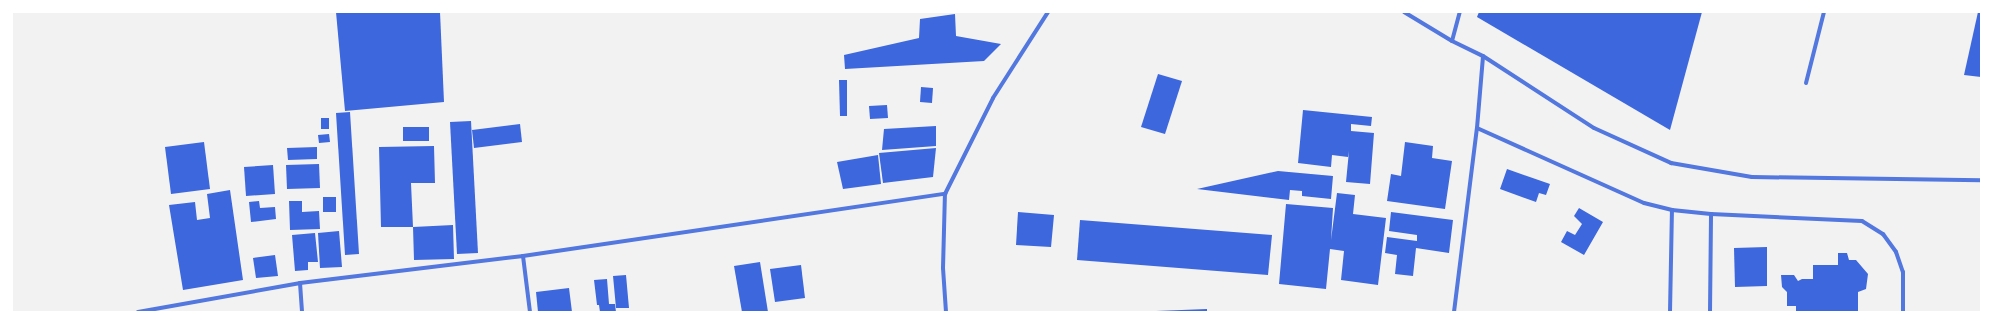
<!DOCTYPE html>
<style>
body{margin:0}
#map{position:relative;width:1993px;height:324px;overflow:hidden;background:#f2f2f2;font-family:"Fira Sans Condensed",sans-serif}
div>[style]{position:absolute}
.building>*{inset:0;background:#3d67dc}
.minor>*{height:4px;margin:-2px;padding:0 2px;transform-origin:2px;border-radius:2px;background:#5277de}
span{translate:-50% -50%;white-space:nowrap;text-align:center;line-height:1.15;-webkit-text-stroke:4px #fff;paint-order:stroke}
.frame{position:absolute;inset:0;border:13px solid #fff;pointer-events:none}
</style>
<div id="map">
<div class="building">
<i style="clip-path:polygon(336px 12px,440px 12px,444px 102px,345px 111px)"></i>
<i style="clip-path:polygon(1479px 12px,1702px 12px,1670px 130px,1477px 17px)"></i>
<i style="clip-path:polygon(1978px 12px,1981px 12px,1981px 77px,1964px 75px)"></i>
<i style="clip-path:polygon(955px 14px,956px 36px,1001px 44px,984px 61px,845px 69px,844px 55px,919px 38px,920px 19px)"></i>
<i style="clip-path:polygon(1158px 74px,1182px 81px,1165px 134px,1141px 127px)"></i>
<i style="clip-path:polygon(839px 80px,847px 80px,847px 116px,840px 116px)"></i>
<i style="clip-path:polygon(921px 87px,933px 88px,932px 103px,920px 102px)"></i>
<i style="clip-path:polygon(887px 105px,888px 118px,870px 119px,869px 106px)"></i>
<i style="clip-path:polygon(1303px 110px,1372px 117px,1371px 126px,1351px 124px,1351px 131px,1374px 133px,1370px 184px,1346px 182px,1349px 151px,1348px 157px,1332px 155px,1331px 167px,1298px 163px)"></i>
<i style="clip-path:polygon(350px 112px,359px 254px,345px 255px,336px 113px)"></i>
<i style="clip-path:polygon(321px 118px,329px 118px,329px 129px,321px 129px)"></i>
<i style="clip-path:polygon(471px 121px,478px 253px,457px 254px,450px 122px)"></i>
<i style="clip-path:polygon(520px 124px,522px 142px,474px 148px,472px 130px)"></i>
<i style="clip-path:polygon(936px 126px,936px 146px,882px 150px,884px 129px)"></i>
<i style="clip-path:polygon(403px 127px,429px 127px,429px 141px,403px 141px)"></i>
<i style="clip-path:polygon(329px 134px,330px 142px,319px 143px,318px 135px)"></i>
<i style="clip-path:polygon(204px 142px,210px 189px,171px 194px,165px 147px)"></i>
<i style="clip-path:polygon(1405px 142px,1433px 146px,1432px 158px,1452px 161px,1445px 209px,1387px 201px,1391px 174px,1401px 176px)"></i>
<i style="clip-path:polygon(434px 146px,435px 183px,411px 183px,413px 227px,453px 225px,454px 259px,414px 260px,413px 227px,381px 227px,379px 147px)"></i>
<i style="clip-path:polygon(317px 147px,317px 159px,288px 160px,287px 148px)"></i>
<i style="clip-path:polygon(936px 148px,933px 177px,883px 183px,879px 153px)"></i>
<i style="clip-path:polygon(878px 155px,881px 184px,843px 189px,837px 162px)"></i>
<i style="clip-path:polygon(319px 164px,320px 188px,287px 189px,286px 165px)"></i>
<i style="clip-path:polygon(273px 165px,275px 194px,246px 196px,244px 167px)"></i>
<i style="clip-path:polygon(1507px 169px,1550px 184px,1546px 195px,1539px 193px,1536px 202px,1500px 189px)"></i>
<i style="clip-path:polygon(1278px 171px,1333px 176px,1331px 199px,1302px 196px,1302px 191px,1290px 190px,1289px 200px,1197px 189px)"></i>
<i style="clip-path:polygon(230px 190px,243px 280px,183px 290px,169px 205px,195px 202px,197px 220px,210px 218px,207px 194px)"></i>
<i style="clip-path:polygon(1337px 193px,1355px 195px,1353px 214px,1386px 218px,1378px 285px,1341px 280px,1344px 251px,1330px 249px,1326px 289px,1279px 284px,1286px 204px,1333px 208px,1331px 240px)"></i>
<i style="clip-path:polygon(323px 197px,336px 197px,336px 212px,323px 212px)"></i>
<i style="clip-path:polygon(259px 201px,260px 208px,275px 207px,276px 219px,251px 222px,249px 202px)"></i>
<i style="clip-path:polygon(289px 201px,302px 201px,302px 212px,319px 211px,320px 229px,290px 230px)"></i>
<i style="clip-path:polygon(1579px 208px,1603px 222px,1584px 255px,1561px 242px,1567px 231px,1575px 235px,1582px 224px,1574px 216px)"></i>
<i style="clip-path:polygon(1018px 212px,1054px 215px,1051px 247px,1016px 245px)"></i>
<i style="clip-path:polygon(1391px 212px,1453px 220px,1449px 253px,1416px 248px,1413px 276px,1395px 274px,1397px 255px,1385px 253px,1387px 237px,1417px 241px,1417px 235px,1389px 231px)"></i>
<i style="clip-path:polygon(1080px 220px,1272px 235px,1268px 275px,1077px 260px)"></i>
<i style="clip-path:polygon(339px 231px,342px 267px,320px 268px,318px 233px)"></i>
<i style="clip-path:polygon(315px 233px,318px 262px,308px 262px,308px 270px,295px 271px,292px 235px)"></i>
<i style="clip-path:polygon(1767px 247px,1767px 286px,1735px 287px,1734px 248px)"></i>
<i style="clip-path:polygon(1838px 253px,1847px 253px,1849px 260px,1856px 260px,1868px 274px,1866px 289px,1858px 292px,1858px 312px,1796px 312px,1796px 306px,1787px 306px,1787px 292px,1782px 287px,1781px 275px,1794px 275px,1798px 281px,1802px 279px,1813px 279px,1813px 265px,1838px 265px)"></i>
<i style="clip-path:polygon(275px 255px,278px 276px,256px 278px,253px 258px)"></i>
<i style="clip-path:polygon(760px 262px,768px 312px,742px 312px,734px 266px)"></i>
<i style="clip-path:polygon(801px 265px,805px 298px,775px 302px,770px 269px)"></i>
<i style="clip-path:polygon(626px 275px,629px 308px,616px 308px,613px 276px)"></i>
<i style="clip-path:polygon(607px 279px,609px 304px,615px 304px,616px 312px,600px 312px,599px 305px,597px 305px,594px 280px)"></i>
<i style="clip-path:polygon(569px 288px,572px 312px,538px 312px,536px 292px)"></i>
<i style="clip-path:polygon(1207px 309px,1207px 312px,1156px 312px,1156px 311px)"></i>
</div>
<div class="minor">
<i style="left:1404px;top:12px;width:56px;rotate:31.1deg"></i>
<i style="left:1452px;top:41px;width:34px;rotate:26deg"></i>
<i style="left:1483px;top:56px;width:132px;rotate:33deg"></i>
<i style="left:1594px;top:128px;width:85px;rotate:24.4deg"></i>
<i style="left:1671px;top:163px;width:82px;rotate:9.8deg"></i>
<i style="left:1752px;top:177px;width:229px;rotate:0.8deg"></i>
<i style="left:1452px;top:41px;width:30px;rotate:-75deg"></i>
<i style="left:1806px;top:83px;width:73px;rotate:-75.8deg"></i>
<i style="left:1477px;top:128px;width:183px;rotate:24.2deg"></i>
<i style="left:1644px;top:203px;width:29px;rotate:14deg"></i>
<i style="left:1672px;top:210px;width:39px;rotate:6deg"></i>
<i style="left:1711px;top:214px;width:151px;rotate:2.7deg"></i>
<i style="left:1862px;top:221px;width:25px;rotate:32deg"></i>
<i style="left:1883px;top:234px;width:22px;rotate:54deg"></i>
<i style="left:1896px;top:252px;width:21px;rotate:71deg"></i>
<i style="left:1903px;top:272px;width:40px;rotate:90deg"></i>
<i style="left:523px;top:256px;width:56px;rotate:82.9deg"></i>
<i style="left:300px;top:283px;width:29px;rotate:86deg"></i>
<i style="left:138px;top:312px;width:165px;rotate:-10.1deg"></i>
<i style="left:300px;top:283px;width:225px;rotate:-6.9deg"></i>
<i style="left:523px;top:256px;width:427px;rotate:-8.4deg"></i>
<i style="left:946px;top:312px;width:44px;rotate:-93.9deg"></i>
<i style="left:943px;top:268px;width:74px;rotate:-88.5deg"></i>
<i style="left:945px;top:194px;width:107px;rotate:-63.4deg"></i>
<i style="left:993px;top:98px;width:102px;rotate:-57.4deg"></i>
<i style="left:1454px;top:312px;width:185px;rotate:-82.9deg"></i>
<i style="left:1477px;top:128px;width:72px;rotate:-85.2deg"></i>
<i style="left:1670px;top:312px;width:102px;rotate:-88.9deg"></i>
<i style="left:1710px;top:312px;width:98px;rotate:-89.4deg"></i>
</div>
<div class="frame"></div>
</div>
